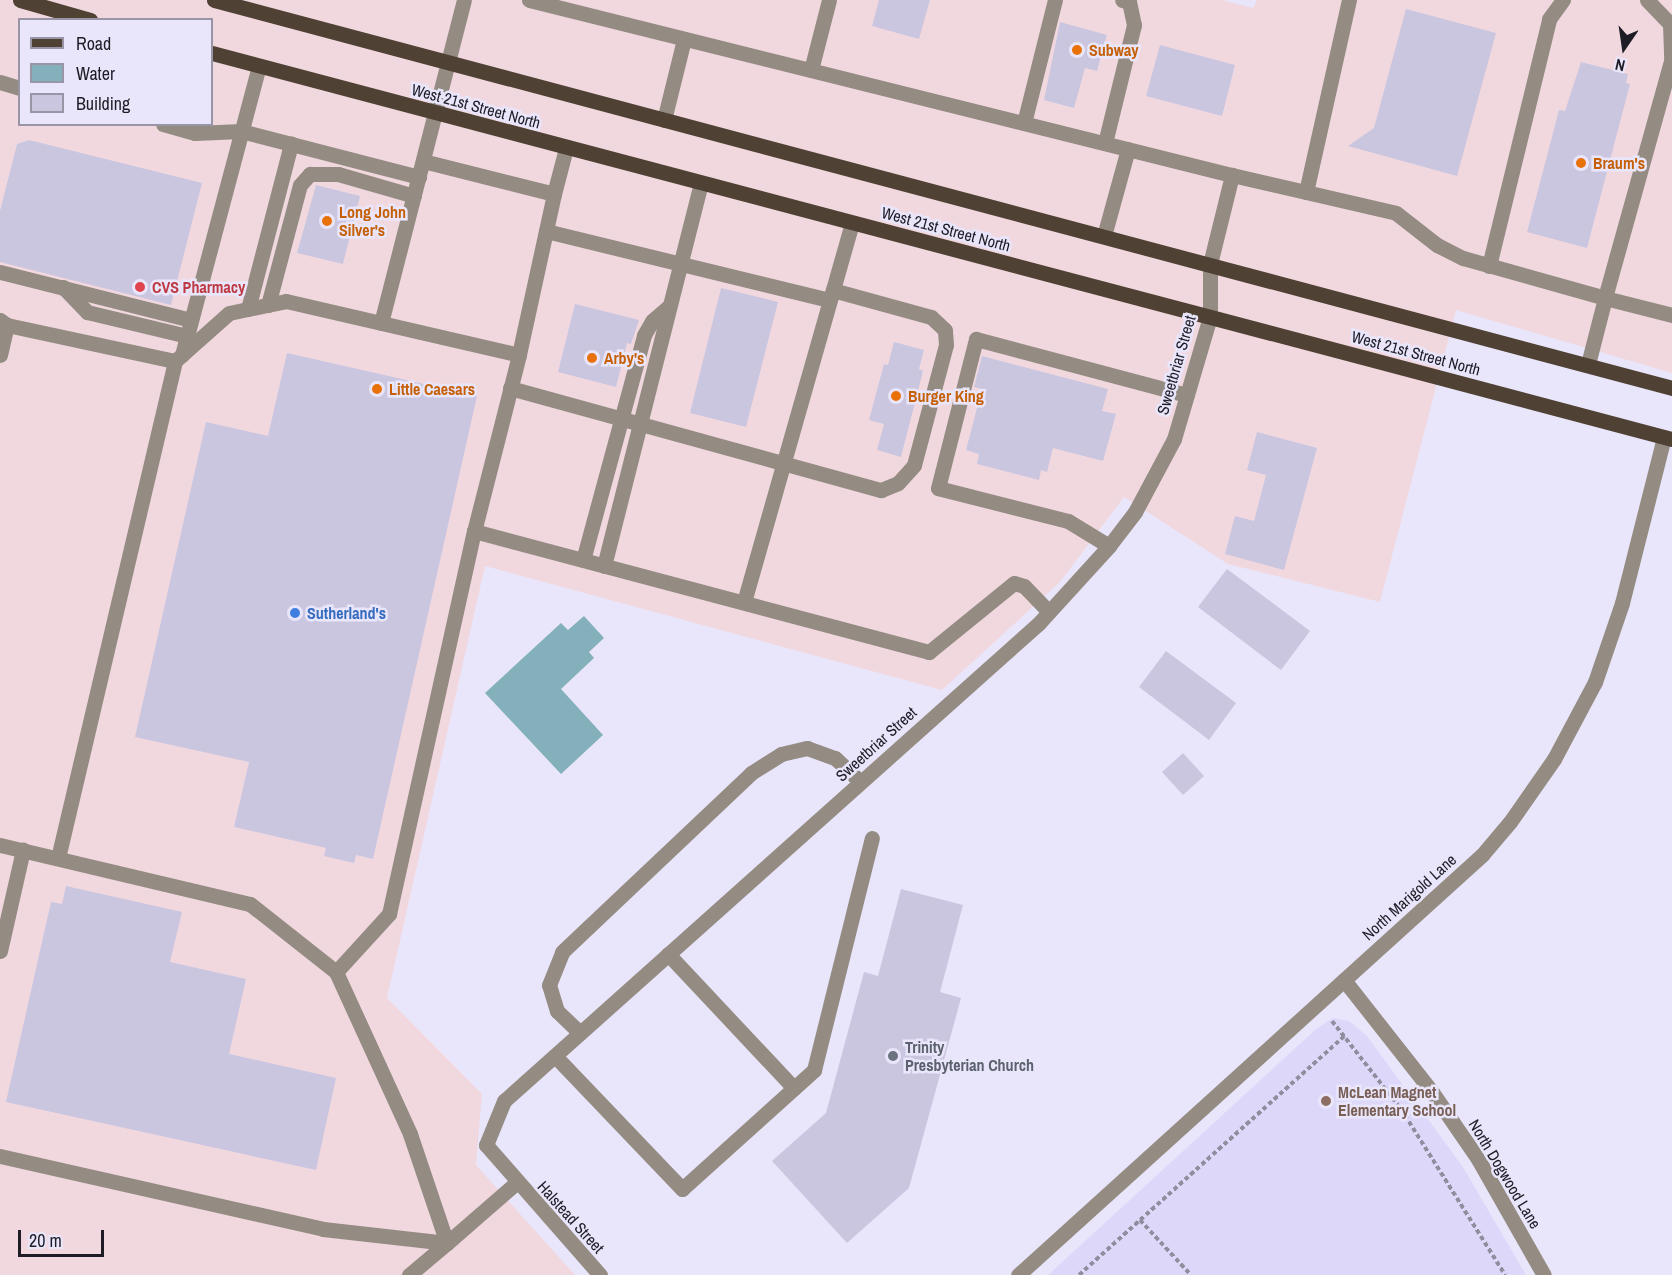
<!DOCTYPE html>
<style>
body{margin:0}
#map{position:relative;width:1672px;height:1275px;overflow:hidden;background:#e9e6fb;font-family:"Archivo Narrow",sans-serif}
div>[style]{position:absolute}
.commercial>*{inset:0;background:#f1d8df}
.built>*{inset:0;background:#ddd8fa}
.water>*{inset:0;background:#83b0ba}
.building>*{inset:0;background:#cac6e0}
.path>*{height:4px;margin-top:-2px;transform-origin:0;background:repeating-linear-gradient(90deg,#908e9e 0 4.5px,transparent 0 7.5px)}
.minor>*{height:15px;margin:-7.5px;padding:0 7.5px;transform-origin:7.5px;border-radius:7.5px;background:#948c83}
.major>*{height:15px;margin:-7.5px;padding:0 7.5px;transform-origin:7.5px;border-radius:7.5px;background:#4f4133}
.dots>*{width:16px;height:16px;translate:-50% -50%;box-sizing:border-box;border:3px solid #e9e6fb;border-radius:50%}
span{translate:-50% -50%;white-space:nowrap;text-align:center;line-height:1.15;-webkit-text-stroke:5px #e9e6fb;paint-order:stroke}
.food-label{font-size:16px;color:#c56008;font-weight:700}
.left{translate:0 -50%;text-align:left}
.street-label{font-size:16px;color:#1e1d26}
.health-label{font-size:16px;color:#be3a42;font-weight:700}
.shop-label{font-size:16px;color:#366cbe;font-weight:700}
.worship-label{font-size:16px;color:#5b616d;font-weight:700}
.education-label{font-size:16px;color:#785e54;font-weight:700}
.legend{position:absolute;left:18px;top:18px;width:195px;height:108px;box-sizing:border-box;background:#e9e6fb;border:2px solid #9896a6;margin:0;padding:8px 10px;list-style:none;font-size:18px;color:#1e1d26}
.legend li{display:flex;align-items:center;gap:12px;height:30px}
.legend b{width:30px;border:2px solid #9896a6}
.north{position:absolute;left:1594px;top:18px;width:60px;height:60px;-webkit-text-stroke:4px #e9e6fb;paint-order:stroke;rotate:193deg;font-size:16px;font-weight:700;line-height:24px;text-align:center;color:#1e1d26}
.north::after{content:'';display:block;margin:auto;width:21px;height:27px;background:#1e1d26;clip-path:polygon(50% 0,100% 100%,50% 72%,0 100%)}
.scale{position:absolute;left:18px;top:1230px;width:86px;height:27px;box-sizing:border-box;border:3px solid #1e1d26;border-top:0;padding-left:8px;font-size:18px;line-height:21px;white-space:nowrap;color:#1e1d26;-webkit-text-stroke:4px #e9e6fb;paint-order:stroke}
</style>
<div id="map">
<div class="commercial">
<i style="clip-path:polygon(evenodd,0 0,1222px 0,1253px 8px,1257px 0,1672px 0,1672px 373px,1456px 310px,1380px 602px,1228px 564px,1124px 497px,1060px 582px,942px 690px,485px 566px,387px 998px,482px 1094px,476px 1165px,575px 1275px,0 1275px,0 0,20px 20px,212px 20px,212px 124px,20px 124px,20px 20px)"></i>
</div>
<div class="built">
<i style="clip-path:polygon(1333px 1018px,1349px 1021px,1367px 1036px,1463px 1167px,1526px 1275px,1048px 1275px,1316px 1029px)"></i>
</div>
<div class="water">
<i style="clip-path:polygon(584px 616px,604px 638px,589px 652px,594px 658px,561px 689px,603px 735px,561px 774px,485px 693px,561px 623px,568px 630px)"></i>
</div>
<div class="building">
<i style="clip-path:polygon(879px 0,930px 0,919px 39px,872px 26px)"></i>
<i style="clip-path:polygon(1406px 9px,1496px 33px,1457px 176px,1348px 146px,1374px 128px)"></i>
<i style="clip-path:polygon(1060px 22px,1107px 35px,1097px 71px,1085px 68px,1074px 108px,1044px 100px)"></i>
<i style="clip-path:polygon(1160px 45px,1235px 65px,1222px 116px,1146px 96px)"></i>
<i style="clip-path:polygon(1581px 62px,1628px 74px,1626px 83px,1630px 84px,1587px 248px,1527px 232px,1559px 110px,1565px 111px)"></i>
<i style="clip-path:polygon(29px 140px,202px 183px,171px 305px,0 262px,0 211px,17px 144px)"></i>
<i style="clip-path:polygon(316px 185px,360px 196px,343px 264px,297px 253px)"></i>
<i style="clip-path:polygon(721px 288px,778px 302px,746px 427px,690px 413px)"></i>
<i style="clip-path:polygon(575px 304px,639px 320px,631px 344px,627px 343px,616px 387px,558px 372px)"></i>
<i style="clip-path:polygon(894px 342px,924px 350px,919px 369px,923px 371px,901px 457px,877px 450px,884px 424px,869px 420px,884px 364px,888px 365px)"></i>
<i style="clip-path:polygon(287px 353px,477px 396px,373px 859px,356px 855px,354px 863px,324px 856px,326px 848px,234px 827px,249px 762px,135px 737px,206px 422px,268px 436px)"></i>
<i style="clip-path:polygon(982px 356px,1108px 389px,1102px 411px,1116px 414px,1103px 461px,1053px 448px,1047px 472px,1041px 470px,1039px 480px,977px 464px,979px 454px,966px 450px,982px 389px,974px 387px)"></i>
<i style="clip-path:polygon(1257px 432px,1317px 448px,1284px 570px,1225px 554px,1235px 516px,1254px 521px,1266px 475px,1247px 470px)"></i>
<i style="clip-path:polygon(1227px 569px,1310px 631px,1281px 670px,1198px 607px)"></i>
<i style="clip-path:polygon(1166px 651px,1236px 703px,1209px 740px,1139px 687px)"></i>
<i style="clip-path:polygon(1183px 753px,1204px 776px,1183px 795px,1162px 772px)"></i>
<i style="clip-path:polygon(66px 886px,182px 912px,170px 962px,246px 979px,229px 1054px,336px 1078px,316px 1170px,6px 1102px,51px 902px,62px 904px)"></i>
<i style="clip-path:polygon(901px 889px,963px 905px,940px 992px,961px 998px,909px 1188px,847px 1243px,772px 1161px,826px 1113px,864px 972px,878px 976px)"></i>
</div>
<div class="path">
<i style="left:1332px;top:1021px;width:112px;rotate:51.9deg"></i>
<i style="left:1401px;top:1109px;width:196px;rotate:57.9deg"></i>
<i style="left:1140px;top:1220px;width:75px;rotate:47.2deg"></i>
<i style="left:1079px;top:1275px;width:357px;rotate:-42deg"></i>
</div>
<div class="minor">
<i style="left:529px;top:0;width:724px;rotate:13.98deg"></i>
<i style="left:1647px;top:0;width:33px;rotate:46deg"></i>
<i style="left:1670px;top:24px;width:37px;rotate:88deg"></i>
<i style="left:1671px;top:61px;width:246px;rotate:105.6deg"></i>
<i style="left:1605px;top:298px;width:69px;rotate:14.2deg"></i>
<i style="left:811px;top:70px;width:72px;rotate:-75.6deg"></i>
<i style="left:0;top:82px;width:21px;rotate:17deg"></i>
<i style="left:664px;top:120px;width:83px;rotate:-76.1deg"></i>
<i style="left:1024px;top:123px;width:127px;rotate:-75.9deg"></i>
<i style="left:163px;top:124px;width:33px;rotate:16deg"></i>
<i style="left:195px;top:133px;width:46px;rotate:-2.5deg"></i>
<i style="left:241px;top:131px;width:184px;rotate:14.5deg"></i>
<i style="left:1105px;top:143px;width:122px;rotate:-76.2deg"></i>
<i style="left:1134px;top:25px;width:24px;rotate:-102deg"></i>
<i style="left:1129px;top:2px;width:7px;rotate:-164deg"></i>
<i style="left:423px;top:161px;width:135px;rotate:14.1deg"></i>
<i style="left:554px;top:194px;width:165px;rotate:102.3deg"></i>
<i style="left:1306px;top:192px;width:197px;rotate:-77.4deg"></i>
<i style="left:554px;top:194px;width:48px;rotate:-75.4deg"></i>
<i style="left:546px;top:231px;width:292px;rotate:13.7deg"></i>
<i style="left:1104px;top:236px;width:90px;rotate:-74.6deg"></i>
<i style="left:1489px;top:266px;width:254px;rotate:-76.3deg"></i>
<i style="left:1549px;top:19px;width:24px;rotate:-54deg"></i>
<i style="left:0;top:272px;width:197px;rotate:14.1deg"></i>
<i style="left:63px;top:287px;width:35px;rotate:46deg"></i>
<i style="left:87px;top:312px;width:103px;rotate:13.5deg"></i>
<i style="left:268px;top:305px;width:124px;rotate:-75.1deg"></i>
<i style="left:300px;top:185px;width:15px;rotate:-48deg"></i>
<i style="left:310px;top:174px;width:28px"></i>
<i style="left:338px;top:174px;width:79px;rotate:16.1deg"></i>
<i style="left:248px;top:309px;width:171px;rotate:-75.4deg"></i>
<i style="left:0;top:320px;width:9px;rotate:36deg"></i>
<i style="left:7px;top:325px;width:172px;rotate:12.1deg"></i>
<i style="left:175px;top:361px;width:72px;rotate:-41.6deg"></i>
<i style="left:229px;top:313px;width:58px;rotate:-11.9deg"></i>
<i style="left:286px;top:301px;width:239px;rotate:13deg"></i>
<i style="left:519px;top:355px;width:182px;rotate:104.3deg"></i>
<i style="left:474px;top:531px;width:471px;rotate:14.9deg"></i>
<i style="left:929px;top:652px;width:109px;rotate:-39.1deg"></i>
<i style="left:1014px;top:583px;width:10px;rotate:17deg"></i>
<i style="left:1024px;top:586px;width:36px;rotate:46deg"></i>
<i style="left:381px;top:323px;width:333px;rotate:-75.6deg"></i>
<i style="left:0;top:355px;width:31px;rotate:-77deg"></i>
<i style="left:182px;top:355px;width:299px;rotate:-75.1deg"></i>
<i style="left:510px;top:388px;width:385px;rotate:15.4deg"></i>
<i style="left:881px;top:490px;width:18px;rotate:-22deg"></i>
<i style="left:898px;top:483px;width:24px;rotate:-48deg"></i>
<i style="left:914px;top:465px;width:124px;rotate:-75.1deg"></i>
<i style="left:946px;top:345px;width:15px;rotate:-94deg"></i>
<i style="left:945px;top:330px;width:19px;rotate:-137deg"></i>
<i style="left:931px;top:317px;width:102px;rotate:-164.6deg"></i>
<i style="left:1109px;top:546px;width:48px;rotate:-148.6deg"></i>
<i style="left:1068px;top:521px;width:134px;rotate:-165.8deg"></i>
<i style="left:938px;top:488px;width:154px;rotate:-75.7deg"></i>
<i style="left:976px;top:339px;width:218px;rotate:14.9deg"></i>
<i style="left:583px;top:560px;width:233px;rotate:-74.8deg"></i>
<i style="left:644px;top:335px;width:16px;rotate:-60deg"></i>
<i style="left:652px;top:321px;width:23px;rotate:-41deg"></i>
<i style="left:604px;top:566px;width:394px;rotate:-75.8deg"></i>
<i style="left:744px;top:602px;width:394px;rotate:-74.1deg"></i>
<i style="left:0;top:845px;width:257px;rotate:13.3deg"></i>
<i style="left:250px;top:904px;width:110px;rotate:38.3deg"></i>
<i style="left:336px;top:972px;width:178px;rotate:65.4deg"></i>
<i style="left:410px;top:1134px;width:115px;rotate:71.3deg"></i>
<i style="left:447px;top:1243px;width:50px;rotate:139.9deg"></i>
<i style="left:58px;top:858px;width:511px;rotate:-76.75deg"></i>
<i style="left:0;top:951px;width:104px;rotate:-77.2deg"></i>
<i style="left:668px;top:954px;width:184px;rotate:46.8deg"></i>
<i style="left:336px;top:972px;width:79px;rotate:-47.6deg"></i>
<i style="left:389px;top:914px;width:392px;rotate:-77.5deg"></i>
<i style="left:1344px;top:980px;width:142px;rotate:51.8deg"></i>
<i style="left:1432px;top:1092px;width:81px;rotate:55.5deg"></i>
<i style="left:1478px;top:1159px;width:133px;rotate:60.4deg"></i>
<i style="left:580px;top:1033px;width:32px;rotate:-136deg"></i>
<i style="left:557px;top:1011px;width:27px;rotate:-107deg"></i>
<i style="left:549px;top:985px;width:35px;rotate:-68deg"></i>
<i style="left:562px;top:952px;width:260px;rotate:-43.4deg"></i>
<i style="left:751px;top:773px;width:36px;rotate:-32deg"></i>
<i style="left:781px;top:754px;width:27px;rotate:-13deg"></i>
<i style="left:807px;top:748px;width:30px;rotate:20deg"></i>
<i style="left:835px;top:758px;width:35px;rotate:43deg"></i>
<i style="left:555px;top:1056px;width:184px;rotate:46.3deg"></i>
<i style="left:682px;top:1189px;width:178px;rotate:-42deg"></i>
<i style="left:814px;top:1070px;width:239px;rotate:-76deg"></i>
<i style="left:0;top:1156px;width:331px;rotate:12.7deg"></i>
<i style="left:323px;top:1229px;width:125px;rotate:6.4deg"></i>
<i style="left:447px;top:1243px;width:91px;rotate:-41deg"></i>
<i style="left:600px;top:1275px;width:173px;rotate:-131.2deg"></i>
<i style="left:486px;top:1145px;width:48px;rotate:-67.8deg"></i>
<i style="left:504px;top:1101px;width:717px;rotate:-41.78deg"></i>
<i style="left:1039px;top:623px;width:104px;rotate:-47.7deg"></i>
<i style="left:1109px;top:546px;width:43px;rotate:-52.6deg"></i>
<i style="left:1135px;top:512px;width:83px;rotate:-61.9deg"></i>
<i style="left:1174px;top:439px;width:127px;rotate:-73.6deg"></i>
<i style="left:1210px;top:317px;width:53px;rotate:-90deg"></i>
<i style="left:1210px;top:264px;width:92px;rotate:-76.1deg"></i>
<i style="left:1232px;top:175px;width:168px;rotate:13deg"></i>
<i style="left:1396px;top:213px;width:52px;rotate:38deg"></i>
<i style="left:1437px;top:245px;width:29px;rotate:27deg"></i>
<i style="left:1463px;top:258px;width:148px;rotate:15.7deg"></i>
<i style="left:1605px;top:298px;width:68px;rotate:104.4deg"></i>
<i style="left:1018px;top:1275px;width:626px;rotate:-42.15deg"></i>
<i style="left:1482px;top:855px;width:43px;rotate:-49.7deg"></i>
<i style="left:1510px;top:822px;width:77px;rotate:-55.1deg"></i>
<i style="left:1554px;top:759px;width:87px;rotate:-62deg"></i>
<i style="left:1595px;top:682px;width:83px;rotate:-71.1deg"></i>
<i style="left:1622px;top:603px;width:171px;rotate:-75.8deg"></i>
</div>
<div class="major">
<i style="left:20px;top:0;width:73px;rotate:15.9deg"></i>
<i style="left:214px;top:0;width:1509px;rotate:14.9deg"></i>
<i style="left:212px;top:53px;width:1510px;rotate:14.81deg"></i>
</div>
<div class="dots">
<i style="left:1077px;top:50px;background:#e8710a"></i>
<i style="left:1581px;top:163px;background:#e8710a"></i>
<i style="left:327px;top:221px;background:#e8710a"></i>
<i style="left:140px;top:287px;background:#e0444e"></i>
<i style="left:592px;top:358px;background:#e8710a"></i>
<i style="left:377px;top:389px;background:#e8710a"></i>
<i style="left:896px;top:396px;background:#e8710a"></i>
<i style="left:295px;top:613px;background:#3f7fe0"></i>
<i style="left:893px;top:1056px;background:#6b7280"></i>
<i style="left:1326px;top:1101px;background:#8d6e63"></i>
</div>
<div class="food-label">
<span class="left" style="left:1089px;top:50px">Subway</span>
<span class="left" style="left:1593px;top:163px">Braum's</span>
<span class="left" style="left:339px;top:221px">Long John<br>Silver's</span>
<span class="left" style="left:604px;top:358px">Arby's</span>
<span class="left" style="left:389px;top:389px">Little Caesars</span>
<span class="left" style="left:908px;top:396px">Burger King</span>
</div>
<div class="street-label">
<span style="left:476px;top:106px;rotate:15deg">West 21st Street North</span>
<span style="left:946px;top:229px;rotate:15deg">West 21st Street North</span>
<span style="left:1416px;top:353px;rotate:15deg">West 21st Street North</span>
<span style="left:1176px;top:365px;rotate:-74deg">Sweetbriar Street</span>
<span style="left:876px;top:744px;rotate:-42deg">Sweetbriar Street</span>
<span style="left:1409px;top:897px;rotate:-42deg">North Marigold Lane</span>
<span style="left:1505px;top:1174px;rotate:59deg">North Dogwood Lane</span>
<span style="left:571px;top:1217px;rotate:48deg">Halstead Street</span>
</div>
<div class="health-label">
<span class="left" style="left:152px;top:287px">CVS Pharmacy</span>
</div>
<div class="shop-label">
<span class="left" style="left:307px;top:613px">Sutherland's</span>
</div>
<div class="worship-label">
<span class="left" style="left:905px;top:1056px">Trinity<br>Presbyterian Church</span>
</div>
<div class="education-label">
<span class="left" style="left:1338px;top:1101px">McLean Magnet<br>Elementary School</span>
</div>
<ul class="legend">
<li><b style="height:8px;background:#4f4133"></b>Road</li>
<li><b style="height:16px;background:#83b0ba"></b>Water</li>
<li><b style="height:16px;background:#cac6e0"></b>Building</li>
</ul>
<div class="north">N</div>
<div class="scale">20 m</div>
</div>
